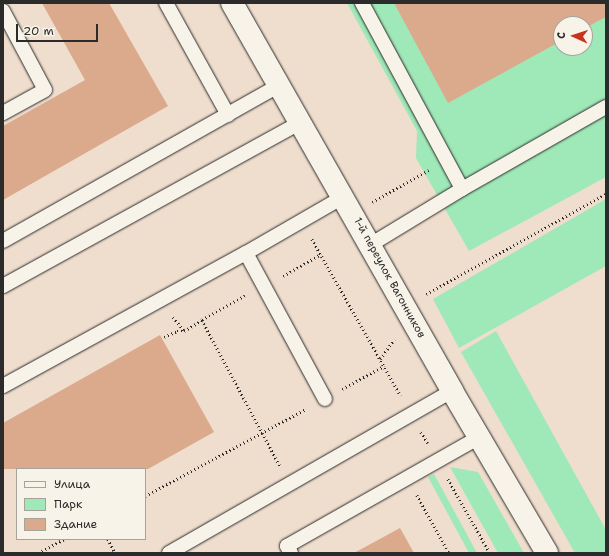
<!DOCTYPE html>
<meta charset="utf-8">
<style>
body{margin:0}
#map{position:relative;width:609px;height:556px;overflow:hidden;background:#efddcd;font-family:"Shantell Sans",sans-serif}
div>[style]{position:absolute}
.green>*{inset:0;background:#9fe8b7}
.building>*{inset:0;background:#dbaa8d}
.path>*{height:2.5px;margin-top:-1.25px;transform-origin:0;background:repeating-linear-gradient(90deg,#2b2b2b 0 1px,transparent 0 4px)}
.roads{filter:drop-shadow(0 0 1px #2b2b2b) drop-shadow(0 0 1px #2b2b2b)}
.lane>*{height:14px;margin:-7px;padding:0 7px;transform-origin:7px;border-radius:7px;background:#f7f3e8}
.street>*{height:22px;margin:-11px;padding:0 11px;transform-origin:11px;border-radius:11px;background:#f7f3e8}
span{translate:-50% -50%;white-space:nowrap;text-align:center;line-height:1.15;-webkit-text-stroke:3.5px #f7f3e8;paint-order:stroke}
.street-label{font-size:11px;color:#2b2b2b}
.frame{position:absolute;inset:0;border:4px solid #2b2b2b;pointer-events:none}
.legend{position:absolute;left:16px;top:468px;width:130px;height:72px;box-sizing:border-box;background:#f7f3e8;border:1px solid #a5a39c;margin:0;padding:5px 7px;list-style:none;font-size:12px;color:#2b2b2b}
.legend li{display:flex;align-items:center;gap:8px;height:20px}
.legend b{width:20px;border:1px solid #a5a39c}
.north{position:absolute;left:553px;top:16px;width:40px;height:40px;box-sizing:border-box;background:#f7f3e8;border:1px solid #a5a39c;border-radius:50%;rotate:273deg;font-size:11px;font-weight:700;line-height:16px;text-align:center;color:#2b2b2b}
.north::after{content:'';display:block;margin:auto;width:14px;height:18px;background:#c8321e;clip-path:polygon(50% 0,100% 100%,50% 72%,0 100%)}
.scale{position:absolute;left:16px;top:24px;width:82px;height:18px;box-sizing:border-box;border:2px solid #2b2b2b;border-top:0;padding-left:5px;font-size:12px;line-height:14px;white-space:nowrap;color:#2b2b2b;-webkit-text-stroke:3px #f7f3e8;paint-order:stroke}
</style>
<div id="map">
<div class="green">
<i style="clip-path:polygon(evenodd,347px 3px,606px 3px,606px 177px,469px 251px,416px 158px,417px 131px,347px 3px,561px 24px,585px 24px,585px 48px,561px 48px,561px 24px)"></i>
<i style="clip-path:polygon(606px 199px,606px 266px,459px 348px,433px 299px)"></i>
<i style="clip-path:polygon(496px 331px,606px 530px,606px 553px,575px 553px,461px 352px)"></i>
<i style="clip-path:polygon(450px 467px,478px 472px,524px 553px,498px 553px)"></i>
<i style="clip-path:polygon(434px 474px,477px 553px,469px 553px,428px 477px)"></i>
</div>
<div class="building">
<i style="clip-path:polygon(42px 3px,109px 3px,168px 106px,3px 200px,3px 126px,85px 80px)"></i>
<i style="clip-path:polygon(394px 3px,606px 3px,606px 17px,585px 28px,585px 24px,561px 24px,561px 41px,448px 103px)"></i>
<i style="clip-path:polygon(160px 335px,214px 432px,148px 469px,3px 469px,3px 423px)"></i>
<i style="clip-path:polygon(400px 528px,414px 553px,354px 553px)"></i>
</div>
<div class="path">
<i style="left:372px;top:202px;width:65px;rotate:-29.3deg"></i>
<i style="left:312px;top:239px;width:180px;rotate:60.5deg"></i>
<i style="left:283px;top:276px;width:44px;rotate:-30.1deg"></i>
<i style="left:426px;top:294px;width:206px;rotate:-29.1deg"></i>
<i style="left:245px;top:296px;width:49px;rotate:150.8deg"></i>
<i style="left:202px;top:320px;width:166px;rotate:61.9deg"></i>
<i style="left:173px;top:317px;width:17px;rotate:50deg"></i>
<i style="left:164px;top:337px;width:14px;rotate:-25deg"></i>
<i style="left:177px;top:331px;width:7px"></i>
<i style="left:184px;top:331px;width:21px;rotate:-31deg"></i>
<i style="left:380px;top:359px;width:24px;rotate:-54deg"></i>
<i style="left:342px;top:389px;width:48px;rotate:-28.7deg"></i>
<i style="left:421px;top:432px;width:13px;rotate:58deg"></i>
<i style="left:448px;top:479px;width:85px;rotate:60.4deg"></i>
<i style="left:417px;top:495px;width:66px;rotate:61.1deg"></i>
<i style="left:145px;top:496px;width:183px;rotate:-28.4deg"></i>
<i style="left:108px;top:539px;width:16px;rotate:63deg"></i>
<i style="left:38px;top:553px;width:30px;rotate:-28deg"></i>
</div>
<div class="roads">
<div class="lane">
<i style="left:166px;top:3px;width:128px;rotate:61deg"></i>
<i style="left:362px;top:3px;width:211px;rotate:61.7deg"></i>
<i style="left:3px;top:11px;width:89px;rotate:62deg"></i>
<i style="left:45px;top:90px;width:48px;rotate:151.3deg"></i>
<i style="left:3px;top:241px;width:316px;rotate:-29.4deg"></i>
<i style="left:370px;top:245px;width:108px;rotate:-31.3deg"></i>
<i style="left:462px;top:189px;width:166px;rotate:-29.7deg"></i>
<i style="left:246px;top:253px;width:166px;rotate:61.6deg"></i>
<i style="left:3px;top:286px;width:338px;rotate:-28.8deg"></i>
<i style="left:3px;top:386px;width:277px;rotate:-28.7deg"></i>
<i style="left:246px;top:253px;width:112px;rotate:-30deg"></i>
<i style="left:169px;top:553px;width:326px;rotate:-29.8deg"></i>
<i style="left:291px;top:553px;width:8px;rotate:-120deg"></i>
<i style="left:287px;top:546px;width:222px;rotate:-29.5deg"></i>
</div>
<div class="street">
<i style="left:232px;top:3px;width:446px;rotate:60.4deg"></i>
<i style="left:452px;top:391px;width:188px;rotate:59.6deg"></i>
</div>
</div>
<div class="street-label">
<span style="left:389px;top:278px;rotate:61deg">1-й переулок Вагонников</span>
</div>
<div class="frame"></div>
<ul class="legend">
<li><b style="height:5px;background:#f7f3e8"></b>Улица</li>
<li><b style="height:11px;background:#9fe8b7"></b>Парк</li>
<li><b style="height:11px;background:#dbaa8d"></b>Здание</li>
</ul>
<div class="north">С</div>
<div class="scale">20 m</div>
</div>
